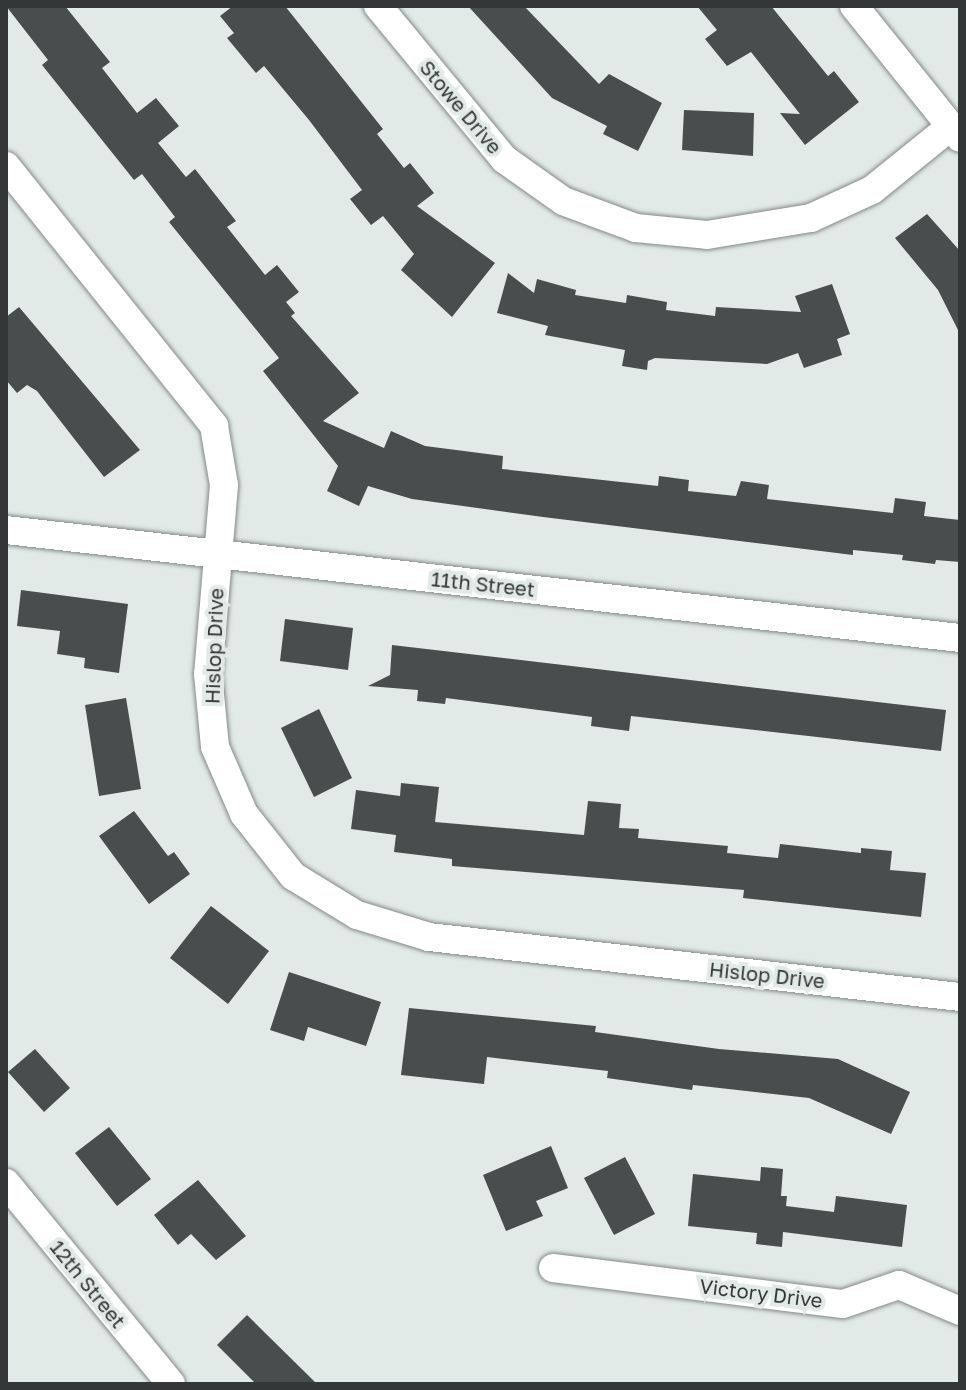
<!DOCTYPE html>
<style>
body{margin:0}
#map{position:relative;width:966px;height:1390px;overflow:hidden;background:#e2eae8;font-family:"Golos Text",sans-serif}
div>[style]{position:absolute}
.building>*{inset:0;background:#484e4d}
.roads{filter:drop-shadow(0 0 2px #838a89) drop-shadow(0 0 2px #838a89)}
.street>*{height:28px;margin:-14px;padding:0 14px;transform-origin:14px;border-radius:14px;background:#fff}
span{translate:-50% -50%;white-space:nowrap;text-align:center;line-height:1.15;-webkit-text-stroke:8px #e2eae8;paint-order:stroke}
.street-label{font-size:20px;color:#343737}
.frame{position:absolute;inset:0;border:8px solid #343737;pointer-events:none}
</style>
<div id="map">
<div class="building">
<i style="clip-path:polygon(6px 6px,65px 6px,110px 62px,102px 68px,137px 113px,156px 98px,179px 126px,158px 143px,186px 177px,195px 169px,236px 221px,227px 227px,265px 275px,277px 265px,299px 292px,286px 302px,295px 313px,291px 316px,359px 393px,323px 421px,384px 448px,391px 431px,425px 446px,503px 456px,502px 469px,658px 486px,659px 476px,689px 480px,688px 491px,736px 496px,741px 481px,769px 485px,767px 499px,893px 513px,895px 498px,926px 502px,924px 516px,960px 520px,960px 562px,936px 560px,935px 564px,902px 560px,903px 555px,853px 550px,853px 555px,543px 517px,412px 499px,368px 486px,359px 506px,327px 491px,338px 466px,263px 371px,279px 358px,169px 222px,175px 217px,142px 174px,134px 180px,42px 65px,48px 60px)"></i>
<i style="clip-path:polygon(233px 6px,285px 6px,383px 129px,377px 134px,404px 168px,410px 163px,434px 193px,417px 206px,495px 263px,452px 317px,401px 270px,414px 254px,383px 216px,371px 225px,350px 199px,362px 190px,309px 120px,264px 66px,256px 73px,227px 38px,234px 33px,220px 16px)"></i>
<i style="clip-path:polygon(468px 6px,524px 6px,599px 84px,609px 74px,662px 103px,638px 151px,603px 134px,607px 126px,552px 98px)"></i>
<i style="clip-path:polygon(697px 6px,771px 6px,828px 76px,834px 71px,859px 102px,805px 145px,780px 113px,800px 114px,751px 52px,727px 66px,705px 39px,717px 30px)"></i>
<i style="clip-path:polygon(684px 110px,754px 113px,753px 156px,682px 150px)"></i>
<i style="clip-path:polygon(927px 214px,960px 251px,960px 334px,938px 290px,895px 238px)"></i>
<i style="clip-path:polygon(508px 273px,534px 293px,537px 279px,576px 290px,575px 295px,626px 303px,627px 295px,667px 302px,666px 310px,715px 316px,716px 307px,801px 312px,795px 296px,832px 284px,850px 334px,837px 339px,842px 355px,804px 368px,798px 353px,767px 364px,655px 358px,648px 361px,647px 370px,622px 366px,625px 350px,545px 335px,548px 326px,497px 313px)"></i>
<i style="clip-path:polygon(19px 307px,140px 450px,104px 477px,37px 391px,27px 385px,17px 393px,6px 380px,6px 317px)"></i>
<i style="clip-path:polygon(21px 590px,128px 604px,119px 673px,84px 668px,85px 658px,57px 654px,60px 631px,17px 626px)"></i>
<i style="clip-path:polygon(285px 619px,353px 628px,348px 670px,280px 661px)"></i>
<i style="clip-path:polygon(392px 645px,946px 710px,941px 751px,631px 716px,629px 731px,591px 726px,592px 717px,446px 698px,445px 704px,417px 701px,418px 690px,368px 686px,390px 675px)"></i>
<i style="clip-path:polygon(126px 698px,141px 789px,99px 796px,85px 705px)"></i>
<i style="clip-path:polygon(319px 709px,352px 778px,314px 797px,281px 728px)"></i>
<i style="clip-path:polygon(401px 783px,439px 787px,435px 822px,584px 835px,588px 801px,621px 804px,619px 828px,639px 829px,638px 838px,728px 846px,727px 853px,778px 858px,780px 844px,861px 853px,861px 848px,892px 851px,890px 870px,926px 873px,921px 917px,743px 898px,744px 890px,452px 866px,452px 859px,394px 852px,396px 835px,351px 829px,356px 790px,400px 796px)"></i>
<i style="clip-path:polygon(134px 811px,168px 856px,174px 852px,190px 874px,149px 904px,99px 836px)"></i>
<i style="clip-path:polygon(211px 906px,269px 951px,228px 1004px,170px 958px)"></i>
<i style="clip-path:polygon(289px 972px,381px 1002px,366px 1046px,308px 1027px,304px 1041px,270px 1030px)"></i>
<i style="clip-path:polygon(409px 1008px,596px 1026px,595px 1032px,719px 1049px,838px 1059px,910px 1092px,891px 1134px,809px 1098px,693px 1085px,692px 1090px,607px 1078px,608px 1071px,487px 1057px,484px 1084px,401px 1075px)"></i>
<i style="clip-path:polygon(35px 1049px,70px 1088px,44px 1112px,8px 1072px)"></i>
<i style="clip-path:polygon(109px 1127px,151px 1179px,117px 1206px,75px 1153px)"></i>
<i style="clip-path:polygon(551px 1146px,568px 1188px,536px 1201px,543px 1216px,506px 1231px,483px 1175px)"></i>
<i style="clip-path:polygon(625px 1157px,655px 1214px,614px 1235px,584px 1178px)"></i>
<i style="clip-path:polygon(761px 1167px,783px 1169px,781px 1196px,787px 1196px,786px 1206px,834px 1212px,836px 1196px,907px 1205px,902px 1247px,783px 1232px,782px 1247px,756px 1244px,757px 1233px,688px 1226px,693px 1174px,760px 1181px)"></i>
<i style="clip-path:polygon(198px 1180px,246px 1236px,216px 1260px,191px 1234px,178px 1245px,154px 1215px)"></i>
<i style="clip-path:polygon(247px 1315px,317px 1384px,256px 1384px,217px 1345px)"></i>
</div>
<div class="roads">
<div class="street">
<i style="left:378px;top:6px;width:198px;rotate:50.5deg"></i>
<i style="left:504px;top:159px;width:72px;rotate:35.4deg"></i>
<i style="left:563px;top:201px;width:78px;rotate:20.3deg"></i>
<i style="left:636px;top:228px;width:71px;rotate:5.6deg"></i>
<i style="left:707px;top:235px;width:105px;rotate:-9.3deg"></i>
<i style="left:811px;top:218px;width:67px;rotate:-24.7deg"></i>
<i style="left:872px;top:190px;width:100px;rotate:-38.9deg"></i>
<i style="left:854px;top:6px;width:169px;rotate:51.2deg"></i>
<i style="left:6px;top:166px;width:333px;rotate:51.3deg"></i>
<i style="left:214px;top:426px;width:60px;rotate:80.4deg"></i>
<i style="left:224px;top:485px;width:190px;rotate:94.8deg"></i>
<i style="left:208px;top:674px;width:73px;rotate:84.5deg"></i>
<i style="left:215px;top:747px;width:73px;rotate:66.6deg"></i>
<i style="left:244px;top:814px;width:79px;rotate:51.7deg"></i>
<i style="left:293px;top:876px;width:75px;rotate:31.4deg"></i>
<i style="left:357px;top:915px;width:75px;rotate:17deg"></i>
<i style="left:429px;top:937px;width:534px;rotate:6.45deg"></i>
<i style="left:6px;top:530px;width:960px;rotate:6.46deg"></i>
<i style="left:6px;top:1183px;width:260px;rotate:50.6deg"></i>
<i style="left:553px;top:1268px;width:292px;rotate:7.1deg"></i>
<i style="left:843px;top:1304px;width:59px;rotate:-18.7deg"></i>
<i style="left:899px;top:1285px;width:66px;rotate:23.1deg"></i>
</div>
</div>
<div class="street-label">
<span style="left:461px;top:107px;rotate:50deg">Stowe Drive</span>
<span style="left:483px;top:584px;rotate:6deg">11th Street</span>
<span style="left:214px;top:646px;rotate:-88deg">Hislop Drive</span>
<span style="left:767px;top:975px;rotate:6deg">Hislop Drive</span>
<span style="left:88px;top:1284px;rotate:51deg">12th Street</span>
<span style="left:761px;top:1293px;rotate:7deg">Victory Drive</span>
</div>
<div class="frame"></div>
</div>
